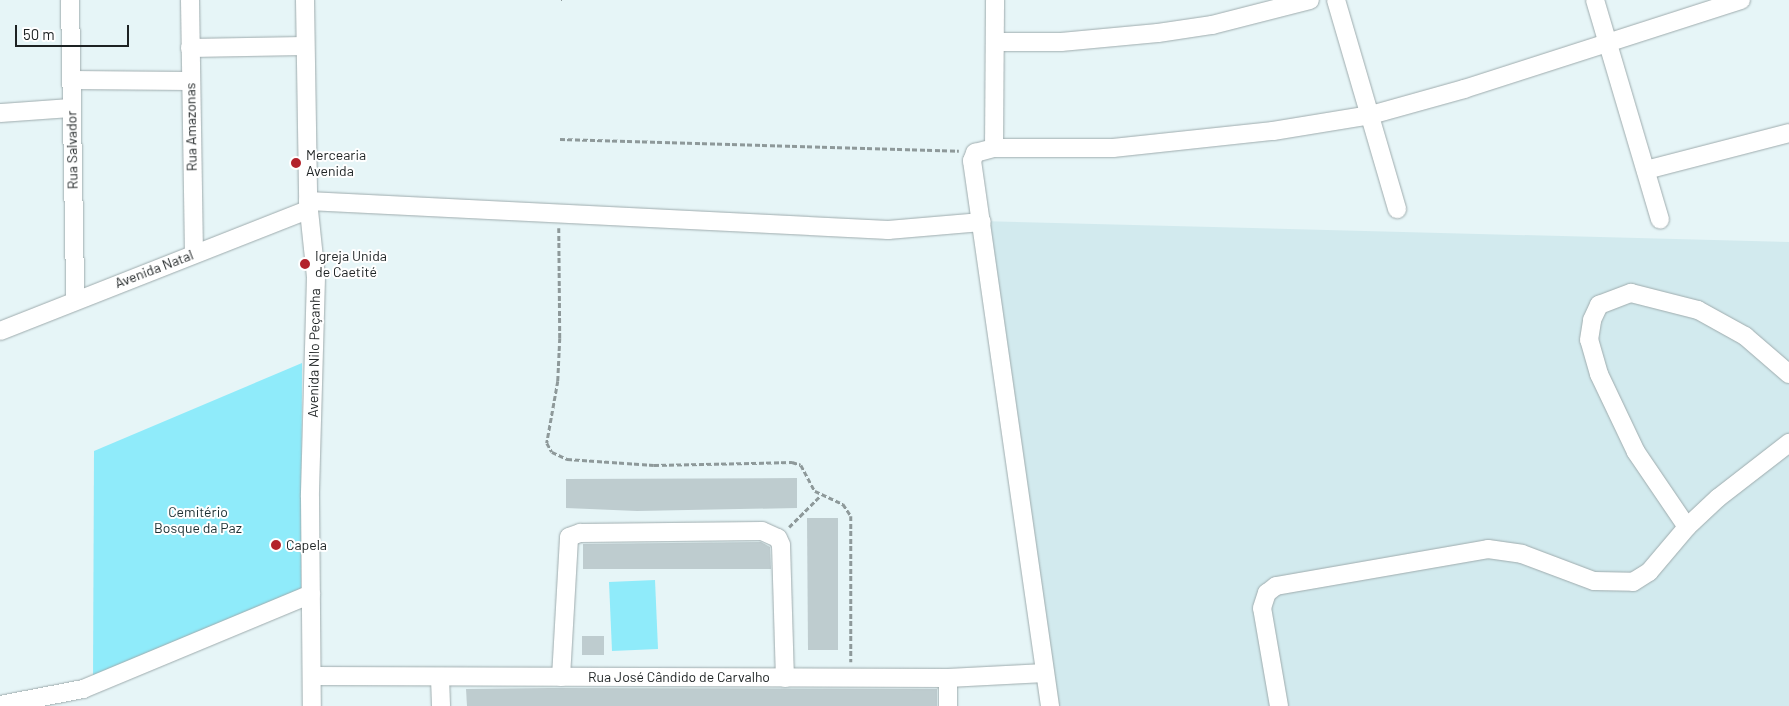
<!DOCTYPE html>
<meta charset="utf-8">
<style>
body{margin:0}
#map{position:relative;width:1789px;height:706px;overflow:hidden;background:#e6f5f7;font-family:Barlow,sans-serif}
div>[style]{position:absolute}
.built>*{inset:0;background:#d2eaee}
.green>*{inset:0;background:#8febfa}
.building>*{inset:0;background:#becccf}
.path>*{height:2.5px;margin-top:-1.25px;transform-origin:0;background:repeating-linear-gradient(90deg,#8e999a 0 5px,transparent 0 7.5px)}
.roads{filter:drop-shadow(0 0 1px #9eabad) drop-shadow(0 0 1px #9eabad)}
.minor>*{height:18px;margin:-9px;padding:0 9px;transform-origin:9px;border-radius:9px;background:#fff}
.dots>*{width:14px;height:14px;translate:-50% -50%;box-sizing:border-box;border:2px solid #fff;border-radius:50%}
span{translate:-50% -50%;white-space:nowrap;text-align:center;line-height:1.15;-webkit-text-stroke:4px #fff;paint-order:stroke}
.street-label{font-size:14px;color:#1d2223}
.poi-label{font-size:14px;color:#1d2223}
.left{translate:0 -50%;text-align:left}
.park-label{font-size:14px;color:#1b2f32}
.scale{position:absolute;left:15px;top:25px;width:114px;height:22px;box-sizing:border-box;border:2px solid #1d2223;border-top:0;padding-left:6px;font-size:15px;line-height:18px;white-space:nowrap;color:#1d2223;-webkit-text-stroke:4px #fff;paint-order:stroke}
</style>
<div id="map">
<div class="built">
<i style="clip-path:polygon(980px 221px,1789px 242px,1789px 706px,1055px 706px)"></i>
</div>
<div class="green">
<i style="clip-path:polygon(302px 363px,301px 590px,93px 680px,94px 451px)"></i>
<i style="clip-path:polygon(655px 580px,658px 649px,612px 651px,609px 582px)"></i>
</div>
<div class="building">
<i style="clip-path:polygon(797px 478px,797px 508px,637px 511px,566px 508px,566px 479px)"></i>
<i style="clip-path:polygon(807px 518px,838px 518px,838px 650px,808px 650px)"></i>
<i style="clip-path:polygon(761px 542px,770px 547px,771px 569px,583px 569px,583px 544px)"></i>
<i style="clip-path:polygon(582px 636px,604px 636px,604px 655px,582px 655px)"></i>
<i style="clip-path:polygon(550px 688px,937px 689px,937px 706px,467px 706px,466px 689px)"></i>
</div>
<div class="path">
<i style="left:561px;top:0;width:1px"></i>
<i style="left:560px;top:139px;width:399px;rotate:1.7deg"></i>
<i style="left:559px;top:228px;width:110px;rotate:89.5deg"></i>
<i style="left:560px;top:338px;width:43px;rotate:92.7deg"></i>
<i style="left:558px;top:381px;width:63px;rotate:100.1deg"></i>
<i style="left:547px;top:443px;width:10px;rotate:61deg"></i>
<i style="left:552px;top:452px;width:17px;rotate:25deg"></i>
<i style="left:567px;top:459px;width:87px;rotate:3.9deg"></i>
<i style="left:654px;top:465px;width:138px;rotate:-1.2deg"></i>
<i style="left:792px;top:462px;width:9px;rotate:18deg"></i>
<i style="left:801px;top:465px;width:30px;rotate:62deg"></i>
<i style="left:815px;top:491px;width:31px;rotate:25deg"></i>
<i style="left:843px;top:504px;width:14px;rotate:56deg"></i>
<i style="left:851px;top:516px;width:146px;rotate:90deg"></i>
<i style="left:789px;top:527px;width:44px;rotate:-45deg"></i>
</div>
<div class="roads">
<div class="minor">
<i style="left:70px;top:0;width:300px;rotate:89deg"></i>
<i style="left:190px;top:0;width:253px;rotate:89.1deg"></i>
<i style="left:305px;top:0;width:201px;rotate:89.1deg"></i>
<i style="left:308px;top:201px;width:76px;rotate:84deg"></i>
<i style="left:316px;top:277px;width:220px;rotate:91.6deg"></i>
<i style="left:310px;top:497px;width:209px;rotate:89.5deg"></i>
<i style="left:1336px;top:0;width:218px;rotate:73.7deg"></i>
<i style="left:1595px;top:0;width:229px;rotate:73.5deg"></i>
<i style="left:996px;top:42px;width:65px"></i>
<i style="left:1061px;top:42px;width:97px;rotate:-5.3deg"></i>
<i style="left:1158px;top:33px;width:55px;rotate:-8.4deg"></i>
<i style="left:1212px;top:25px;width:101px;rotate:-14.3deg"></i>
<i style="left:190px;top:48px;width:114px;rotate:-1deg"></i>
<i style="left:71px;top:80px;width:119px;rotate:0.5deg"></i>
<i style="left:0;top:113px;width:72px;rotate:-4deg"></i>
<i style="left:994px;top:148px;width:148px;rotate:-89.6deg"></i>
<i style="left:1646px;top:170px;width:148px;rotate:-14.5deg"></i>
<i style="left:308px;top:201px;width:581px;rotate:2.86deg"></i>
<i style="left:888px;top:230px;width:94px;rotate:-4.9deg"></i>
<i style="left:0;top:331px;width:332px;rotate:-21.5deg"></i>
<i style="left:1687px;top:527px;width:91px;rotate:-124.2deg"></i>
<i style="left:1636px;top:452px;width:86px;rotate:-115.4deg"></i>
<i style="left:1599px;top:374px;width:35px;rotate:-106deg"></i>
<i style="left:1589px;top:340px;width:20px;rotate:-81deg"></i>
<i style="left:1592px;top:320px;width:17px;rotate:-65deg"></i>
<i style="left:1599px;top:305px;width:34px;rotate:-21deg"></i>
<i style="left:1631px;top:293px;width:69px;rotate:14.2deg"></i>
<i style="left:1698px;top:310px;width:54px;rotate:29deg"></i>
<i style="left:1745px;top:336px;width:58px;rotate:40.8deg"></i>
<i style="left:312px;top:676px;width:636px;rotate:0.18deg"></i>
<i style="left:948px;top:678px;width:97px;rotate:-3deg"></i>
<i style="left:440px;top:677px;width:29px;rotate:88deg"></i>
<i style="left:561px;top:677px;width:140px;rotate:-86.7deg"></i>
<i style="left:569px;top:537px;width:12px;rotate:-20deg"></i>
<i style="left:580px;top:533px;width:182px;rotate:-0.6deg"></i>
<i style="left:762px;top:531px;width:17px;rotate:24deg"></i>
<i style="left:778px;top:538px;width:8px;rotate:67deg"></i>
<i style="left:781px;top:545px;width:133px;rotate:88.3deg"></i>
<i style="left:0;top:705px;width:85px;rotate:-10.9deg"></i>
<i style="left:83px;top:689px;width:247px;rotate:-22.6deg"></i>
<i style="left:948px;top:706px;width:28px;rotate:-90deg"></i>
<i style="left:1050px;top:706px;width:551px;rotate:-98.14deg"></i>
<i style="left:972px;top:161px;width:9px;rotate:-69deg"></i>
<i style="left:975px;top:153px;width:20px;rotate:-15deg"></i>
<i style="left:994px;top:148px;width:119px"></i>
<i style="left:1113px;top:148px;width:161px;rotate:-6.1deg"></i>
<i style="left:1273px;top:131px;width:99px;rotate:-9.3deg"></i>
<i style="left:1371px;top:115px;width:97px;rotate:-15.6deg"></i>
<i style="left:1464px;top:89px;width:291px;rotate:-17.8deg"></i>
<i style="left:1279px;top:706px;width:99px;rotate:-99.8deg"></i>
<i style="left:1262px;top:608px;width:16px;rotate:-72deg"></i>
<i style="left:1267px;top:593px;width:11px;rotate:-38deg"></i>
<i style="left:1276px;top:586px;width:215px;rotate:-9.9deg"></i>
<i style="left:1488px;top:549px;width:34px;rotate:8deg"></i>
<i style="left:1522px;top:554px;width:77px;rotate:20.6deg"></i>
<i style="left:1594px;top:581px;width:39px;rotate:1deg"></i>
<i style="left:1633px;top:582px;width:19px;rotate:-32deg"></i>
<i style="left:1649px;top:572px;width:59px;rotate:-49.8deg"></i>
<i style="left:1687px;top:527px;width:42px;rotate:-43.1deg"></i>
<i style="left:1718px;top:498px;width:90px;rotate:-37.8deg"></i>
</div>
</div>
<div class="dots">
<i style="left:296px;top:163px;background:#b3222b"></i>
<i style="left:305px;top:264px;background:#b3222b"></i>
<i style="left:276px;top:545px;background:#b3222b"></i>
</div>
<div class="street-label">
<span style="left:191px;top:127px;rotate:-91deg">Rua Amazonas</span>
<span style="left:72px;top:150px;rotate:-91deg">Rua Salvador</span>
<span style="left:154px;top:269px;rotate:-21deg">Avenida Natal</span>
<span style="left:314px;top:353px;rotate:-89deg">Avenida Nilo Peçanha</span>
<span style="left:679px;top:677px">Rua José Cândido de Carvalho</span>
</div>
<div class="poi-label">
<span class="left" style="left:306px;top:163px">Mercearia<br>Avenida</span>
<span class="left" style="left:315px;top:264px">Igreja Unida<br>de Caetité</span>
<span class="left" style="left:286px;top:545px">Capela</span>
</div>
<div class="park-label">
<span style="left:198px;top:520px">Cemitério<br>Bosque da Paz</span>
</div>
<div class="scale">50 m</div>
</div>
